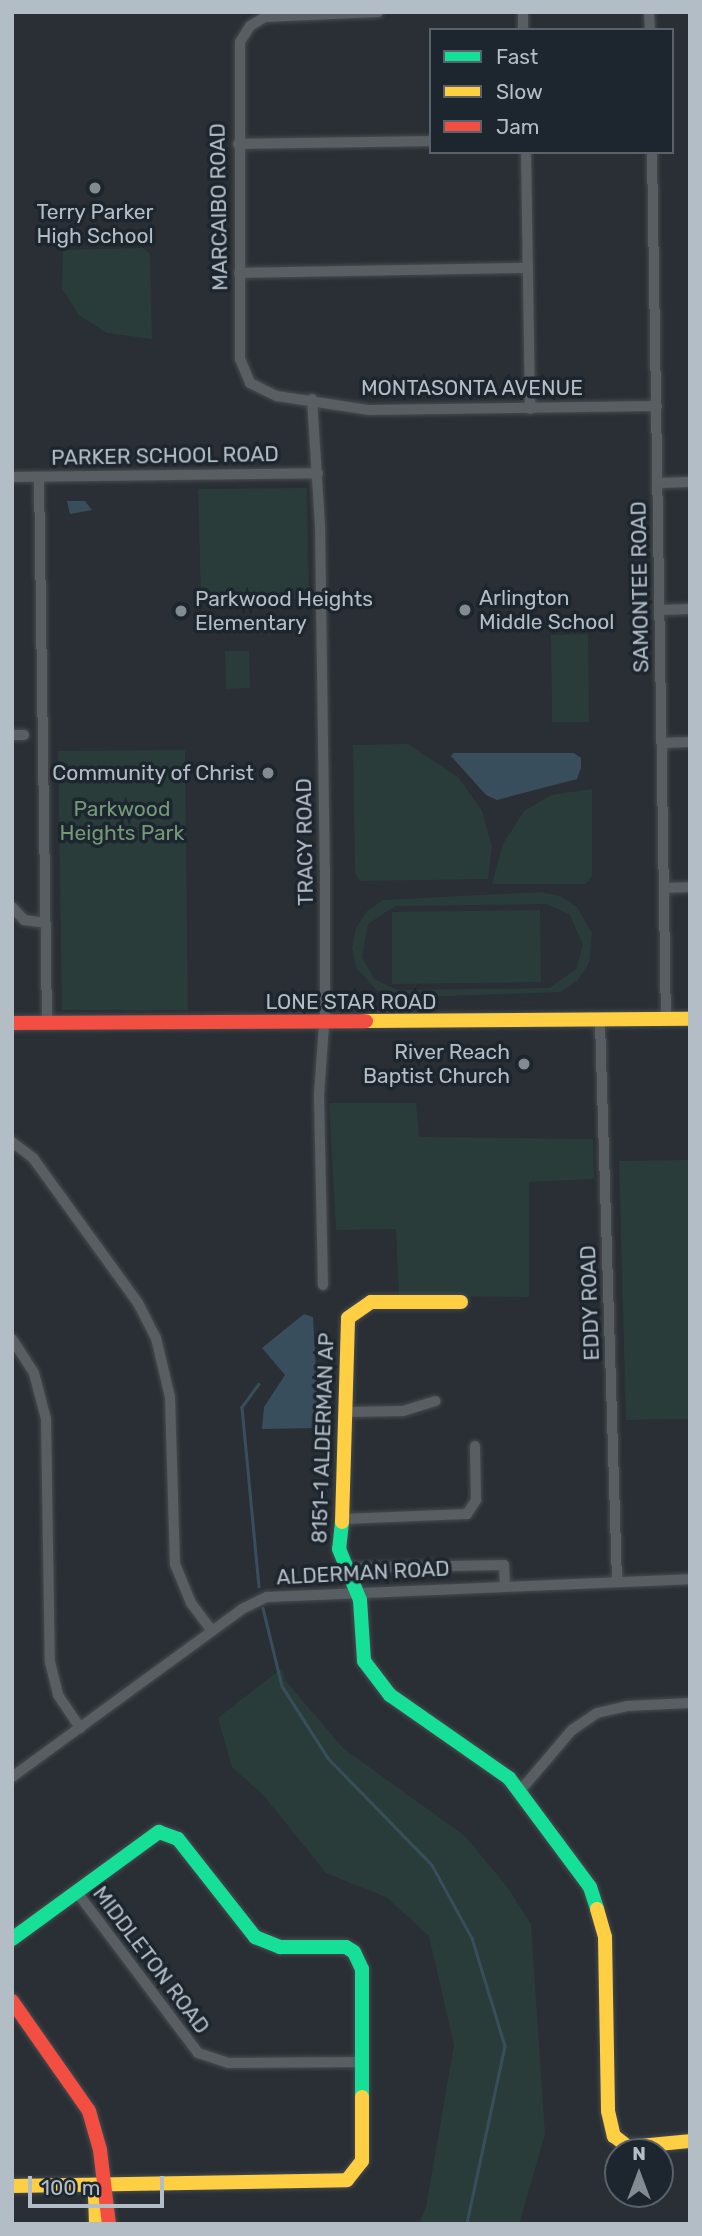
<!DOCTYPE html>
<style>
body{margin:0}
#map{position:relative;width:702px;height:2236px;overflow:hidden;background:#292f34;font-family:Rubik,sans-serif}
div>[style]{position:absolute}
.green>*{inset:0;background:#293c3a}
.water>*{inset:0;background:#394e5c}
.stream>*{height:2.5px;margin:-1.25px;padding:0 1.25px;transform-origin:1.25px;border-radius:1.25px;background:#394e5c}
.roads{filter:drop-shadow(0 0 2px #474b4f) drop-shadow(0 0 2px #474b4f)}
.street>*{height:10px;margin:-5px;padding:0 5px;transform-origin:5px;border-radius:5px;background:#595e62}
.fast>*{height:14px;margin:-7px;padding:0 7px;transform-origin:7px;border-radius:7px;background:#16e098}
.slow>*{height:14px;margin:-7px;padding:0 7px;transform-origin:7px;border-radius:7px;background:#ffcf43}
.jam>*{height:14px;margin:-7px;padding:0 7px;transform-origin:7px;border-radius:7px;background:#f24e42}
.dots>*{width:19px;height:19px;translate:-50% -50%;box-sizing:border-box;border:4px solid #1d262e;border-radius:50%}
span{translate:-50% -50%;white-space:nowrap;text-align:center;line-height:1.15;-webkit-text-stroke:7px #1d262e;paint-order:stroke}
.street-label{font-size:21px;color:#b3bdc5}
.poi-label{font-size:21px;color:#b3bdc5}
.left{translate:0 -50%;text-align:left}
.right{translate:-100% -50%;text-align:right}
.park-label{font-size:21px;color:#739977}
.frame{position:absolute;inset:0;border:14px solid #b3bdc5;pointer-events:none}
.legend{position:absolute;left:429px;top:28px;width:245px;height:126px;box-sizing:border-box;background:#1d262e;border:2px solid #59626a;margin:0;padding:9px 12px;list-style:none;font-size:21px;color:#b3bdc5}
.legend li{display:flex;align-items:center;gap:14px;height:35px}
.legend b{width:35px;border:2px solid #59626a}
.north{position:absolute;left:604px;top:2138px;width:70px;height:70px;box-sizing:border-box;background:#1d262e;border:2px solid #59626a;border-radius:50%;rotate:0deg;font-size:19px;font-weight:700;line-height:28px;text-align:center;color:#b3bdc5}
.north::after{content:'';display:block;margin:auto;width:24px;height:32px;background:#838b92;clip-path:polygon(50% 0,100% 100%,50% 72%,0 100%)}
.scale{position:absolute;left:28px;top:2176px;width:136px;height:32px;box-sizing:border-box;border:4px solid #b3bdc5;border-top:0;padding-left:9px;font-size:21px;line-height:24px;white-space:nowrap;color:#b3bdc5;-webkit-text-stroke:5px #1d262e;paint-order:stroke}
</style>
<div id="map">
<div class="green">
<i style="clip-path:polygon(143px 248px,150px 254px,152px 339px,107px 333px,79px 315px,62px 289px,63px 250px)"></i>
<i style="clip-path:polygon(307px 488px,309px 598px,201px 598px,198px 489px)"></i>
<i style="clip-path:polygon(588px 634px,589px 722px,552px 722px,551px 635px)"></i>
<i style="clip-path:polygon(225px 651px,249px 651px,250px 688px,226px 689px)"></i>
<i style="clip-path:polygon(408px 744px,458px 777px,482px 811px,492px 847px,488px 879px,360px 881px,355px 874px,353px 745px)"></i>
<i style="clip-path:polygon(185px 750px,188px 1010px,62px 1010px,58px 751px)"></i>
<i style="clip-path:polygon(592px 789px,592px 876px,586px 884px,492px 884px,503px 844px,524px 811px,551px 795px)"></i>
<i style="clip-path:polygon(evenodd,540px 892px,560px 896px,577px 907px,592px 933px,589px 963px,578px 980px,561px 992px,395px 998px,376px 990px,356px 967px,352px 948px,356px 928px,367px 911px,383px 900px,540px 892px,547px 904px,570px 915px,583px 945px,576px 969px,549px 988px,397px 990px,374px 979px,362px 957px,368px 924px,395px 906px,547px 904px)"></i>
<i style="clip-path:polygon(540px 910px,541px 982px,392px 984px,392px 912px)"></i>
<i style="clip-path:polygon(329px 1103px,416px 1103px,419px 1137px,593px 1139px,594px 1179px,529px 1182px,529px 1297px,399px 1296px,396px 1229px,336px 1230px)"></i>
<i style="clip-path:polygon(690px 1160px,690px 1419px,626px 1420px,619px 1161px)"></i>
<i style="clip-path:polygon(282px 1668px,285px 1680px,344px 1749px,465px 1836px,508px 1888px,531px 1924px,545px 2134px,519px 2224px,419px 2224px,426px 2207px,454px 2045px,429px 1936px,386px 1897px,326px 1873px,264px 1796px,232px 1767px,218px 1718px)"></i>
</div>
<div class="water">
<i style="clip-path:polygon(67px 501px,85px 501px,92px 510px,70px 514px)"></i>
<i style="clip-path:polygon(453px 753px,574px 753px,581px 758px,581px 768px,577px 779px,497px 800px,486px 795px,451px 756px)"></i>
<i style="clip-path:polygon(304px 1314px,313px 1317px,319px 1428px,262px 1429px,264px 1407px,285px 1375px,262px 1348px)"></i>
</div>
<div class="stream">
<i style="left:259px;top:1384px;width:29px;rotate:126deg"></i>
<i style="left:242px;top:1407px;width:180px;rotate:84.6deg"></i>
<i style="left:263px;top:1608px;width:80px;rotate:76.3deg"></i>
<i style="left:282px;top:1686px;width:85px;rotate:57.4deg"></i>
<i style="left:328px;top:1758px;width:149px;rotate:45.8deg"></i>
<i style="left:432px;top:1865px;width:83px;rotate:61.3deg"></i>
<i style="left:472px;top:1938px;width:113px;rotate:73deg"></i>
<i style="left:505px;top:2046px;width:182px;rotate:102.1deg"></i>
</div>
<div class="roads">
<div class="street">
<i style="left:378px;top:12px;width:113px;rotate:177.5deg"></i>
<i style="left:265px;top:17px;width:17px;rotate:149deg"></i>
<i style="left:250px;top:26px;width:19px;rotate:122deg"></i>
<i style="left:240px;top:42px;width:317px;rotate:90deg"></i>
<i style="left:240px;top:359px;width:26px;rotate:67deg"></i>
<i style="left:250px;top:383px;width:30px;rotate:26deg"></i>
<i style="left:277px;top:396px;width:92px;rotate:8.7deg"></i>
<i style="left:368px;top:410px;width:289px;rotate:-0.8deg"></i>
<i style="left:523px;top:12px;width:18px;rotate:90deg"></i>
<i style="left:649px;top:12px;width:18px;rotate:87deg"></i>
<i style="left:238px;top:144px;width:193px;rotate:-0.9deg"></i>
<i style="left:526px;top:152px;width:257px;rotate:89.1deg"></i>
<i style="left:652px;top:152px;width:868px;rotate:89.08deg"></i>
<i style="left:239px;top:273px;width:289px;rotate:-1deg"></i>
<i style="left:312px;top:399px;width:126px;rotate:86.4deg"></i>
<i style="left:320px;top:525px;width:343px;rotate:89.2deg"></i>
<i style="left:325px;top:868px;width:143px;rotate:90deg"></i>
<i style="left:325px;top:1011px;width:84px;rotate:94.1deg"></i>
<i style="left:319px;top:1095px;width:190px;rotate:88.8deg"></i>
<i style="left:12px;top:477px;width:306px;rotate:-0.7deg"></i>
<i style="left:39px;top:477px;width:546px;rotate:89.16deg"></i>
<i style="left:658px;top:483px;width:32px;rotate:-2deg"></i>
<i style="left:660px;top:610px;width:30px;rotate:-2deg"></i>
<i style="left:12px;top:735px;width:12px"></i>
<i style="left:662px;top:743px;width:28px;rotate:-2deg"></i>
<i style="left:665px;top:888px;width:25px;rotate:-2deg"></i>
<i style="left:12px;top:907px;width:18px;rotate:47deg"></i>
<i style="left:24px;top:920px;width:21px;rotate:8deg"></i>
<i style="left:600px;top:1022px;width:560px;rotate:88.26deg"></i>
<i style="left:12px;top:1142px;width:26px;rotate:37deg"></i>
<i style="left:33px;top:1158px;width:179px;rotate:54.1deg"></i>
<i style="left:138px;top:1303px;width:39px;rotate:63deg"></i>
<i style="left:156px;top:1338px;width:61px;rotate:76.7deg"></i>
<i style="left:170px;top:1397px;width:167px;rotate:88.3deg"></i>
<i style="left:175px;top:1564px;width:42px;rotate:67.7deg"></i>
<i style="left:191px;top:1603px;width:35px;rotate:53deg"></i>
<i style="left:12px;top:1339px;width:40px;rotate:57.1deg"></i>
<i style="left:34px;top:1373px;width:48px;rotate:75.4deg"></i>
<i style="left:46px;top:1419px;width:243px;rotate:89.1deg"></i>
<i style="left:50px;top:1662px;width:34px;rotate:76deg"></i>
<i style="left:58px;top:1695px;width:40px;rotate:56deg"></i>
<i style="left:346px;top:1412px;width:57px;rotate:-1deg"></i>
<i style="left:403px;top:1411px;width:34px;rotate:-17deg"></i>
<i style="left:343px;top:1519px;width:124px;rotate:-2.3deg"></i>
<i style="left:467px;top:1514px;width:17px;rotate:-57deg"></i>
<i style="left:476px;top:1500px;width:54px;rotate:-91.1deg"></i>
<i style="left:347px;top:1568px;width:157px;rotate:-1.1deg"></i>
<i style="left:504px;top:1565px;width:21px;rotate:87deg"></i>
<i style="left:12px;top:1777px;width:285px;rotate:-36.1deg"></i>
<i style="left:242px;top:1609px;width:28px;rotate:-26deg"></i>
<i style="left:267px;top:1597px;width:423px;rotate:-2.4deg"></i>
<i style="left:520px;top:1791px;width:80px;rotate:-49.6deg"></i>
<i style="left:572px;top:1730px;width:30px;rotate:-34deg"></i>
<i style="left:597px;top:1713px;width:31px;rotate:-13deg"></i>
<i style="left:627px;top:1706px;width:63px;rotate:-2.7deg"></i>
<i style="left:76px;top:1891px;width:203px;rotate:53deg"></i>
<i style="left:198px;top:2053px;width:32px;rotate:18deg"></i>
<i style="left:228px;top:2063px;width:134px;rotate:-0.4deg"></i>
</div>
<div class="fast">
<i style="left:342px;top:1522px;width:27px;rotate:96deg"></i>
<i style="left:339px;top:1549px;width:55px;rotate:67.6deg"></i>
<i style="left:360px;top:1600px;width:61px;rotate:86.2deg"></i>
<i style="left:364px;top:1661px;width:43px;rotate:52.6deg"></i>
<i style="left:390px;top:1695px;width:145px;rotate:34.9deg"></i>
<i style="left:509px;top:1778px;width:136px;rotate:53.4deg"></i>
<i style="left:590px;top:1887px;width:23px;rotate:72deg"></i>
<i style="left:12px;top:1939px;width:182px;rotate:-36.1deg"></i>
<i style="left:159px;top:1832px;width:20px;rotate:20deg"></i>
<i style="left:178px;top:1839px;width:125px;rotate:51.8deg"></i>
<i style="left:255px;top:1937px;width:27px;rotate:22deg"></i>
<i style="left:280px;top:1947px;width:66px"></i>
<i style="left:346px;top:1947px;width:9px;rotate:32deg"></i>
<i style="left:354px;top:1952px;width:19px;rotate:65deg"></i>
<i style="left:362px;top:1969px;width:128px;rotate:90deg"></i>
</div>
<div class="slow">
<i style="left:366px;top:1021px;width:324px;rotate:-0.4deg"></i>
<i style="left:342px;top:1522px;width:204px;rotate:-88.3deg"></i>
<i style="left:348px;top:1318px;width:28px;rotate:-35deg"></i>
<i style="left:371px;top:1302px;width:90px"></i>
<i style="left:597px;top:1909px;width:29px;rotate:74deg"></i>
<i style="left:605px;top:1937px;width:174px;rotate:89deg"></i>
<i style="left:608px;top:2111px;width:26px;rotate:77deg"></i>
<i style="left:614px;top:2136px;width:18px;rotate:38deg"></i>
<i style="left:628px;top:2147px;width:62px;rotate:-5.5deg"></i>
<i style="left:12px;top:2186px;width:335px;rotate:-1deg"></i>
<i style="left:347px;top:2180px;width:24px;rotate:-52deg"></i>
<i style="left:362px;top:2161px;width:64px;rotate:-90deg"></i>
<i style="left:96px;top:2224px;width:27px;rotate:-92deg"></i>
<i style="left:95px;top:2197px;width:13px;rotate:-63deg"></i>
</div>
<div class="jam">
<i style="left:12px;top:1023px;width:354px;rotate:-0.3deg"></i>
<i style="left:12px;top:2001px;width:134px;rotate:55deg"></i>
<i style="left:89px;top:2111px;width:41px;rotate:74.2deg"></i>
<i style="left:100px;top:2150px;width:75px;rotate:83.1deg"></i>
</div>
</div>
<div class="dots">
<i style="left:95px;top:188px;background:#838b92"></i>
<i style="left:465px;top:610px;background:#838b92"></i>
<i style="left:181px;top:611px;background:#838b92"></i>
<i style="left:268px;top:773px;background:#838b92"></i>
<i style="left:524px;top:1064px;background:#838b92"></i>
</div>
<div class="street-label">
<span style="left:219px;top:207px;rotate:-91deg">MARCAIBO ROAD</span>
<span style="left:472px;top:388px">MONTASONTA AVENUE</span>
<span style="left:165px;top:456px;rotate:-1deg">PARKER SCHOOL ROAD</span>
<span style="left:640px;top:587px;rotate:-91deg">SAMONTEE ROAD</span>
<span style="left:305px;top:842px;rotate:-91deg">TRACY ROAD</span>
<span style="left:351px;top:1002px">LONE STAR ROAD</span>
<span style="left:590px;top:1303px;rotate:-92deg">EDDY ROAD</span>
<span style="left:323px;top:1438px;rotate:-88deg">8151-1 ALDERMAN AP</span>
<span style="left:363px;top:1573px;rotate:-3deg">ALDERMAN ROAD</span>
<span style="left:151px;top:1960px;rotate:53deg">MIDDLETON ROAD</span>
</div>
<div class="poi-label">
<span style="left:95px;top:224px">Terry Parker<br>High School</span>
<span class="left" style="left:479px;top:610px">Arlington<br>Middle School</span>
<span class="left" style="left:195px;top:611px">Parkwood Heights<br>Elementary</span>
<span class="right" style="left:254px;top:773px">Community of Christ</span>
<span class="right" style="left:510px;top:1064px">River Reach<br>Baptist Church</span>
</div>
<div class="park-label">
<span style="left:122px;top:821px">Parkwood<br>Heights Park</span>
</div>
<div class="frame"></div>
<ul class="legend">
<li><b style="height:9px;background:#16e098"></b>Fast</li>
<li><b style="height:9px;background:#ffcf43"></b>Slow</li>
<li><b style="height:9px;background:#f24e42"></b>Jam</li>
</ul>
<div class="north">N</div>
<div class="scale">100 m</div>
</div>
